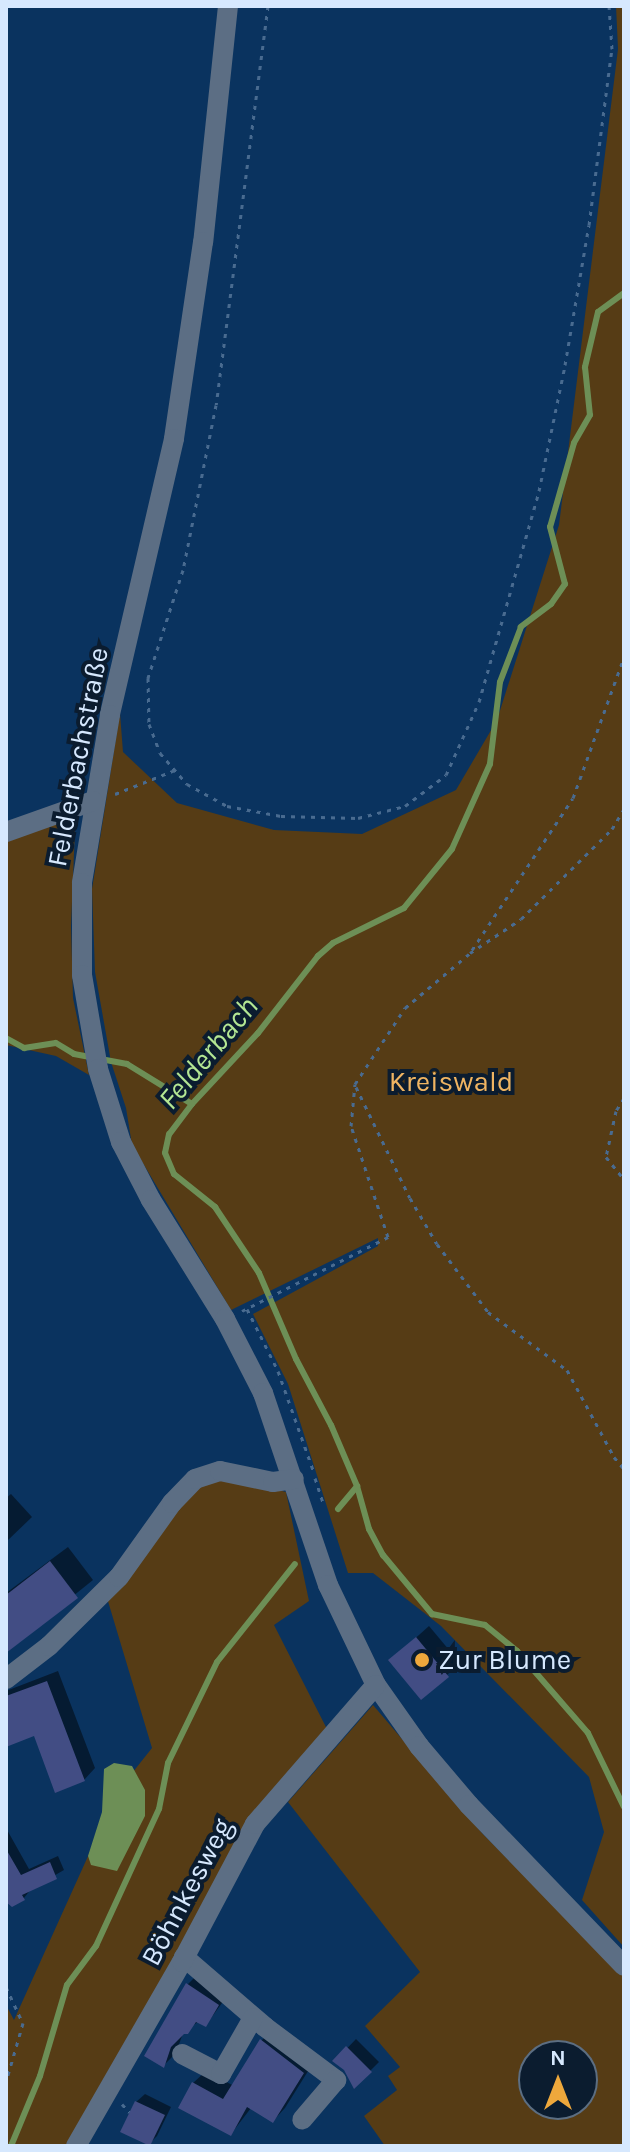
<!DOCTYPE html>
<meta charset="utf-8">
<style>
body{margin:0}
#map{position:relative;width:630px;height:2152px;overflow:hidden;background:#0a335f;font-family:Karla,sans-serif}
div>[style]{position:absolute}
.green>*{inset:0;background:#563c15}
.water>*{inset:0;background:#6d8f56}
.shadow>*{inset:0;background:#0007}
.stream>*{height:6px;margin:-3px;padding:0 3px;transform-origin:3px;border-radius:3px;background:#6d8f56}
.building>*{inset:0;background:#424d84}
.path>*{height:3px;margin-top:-1.5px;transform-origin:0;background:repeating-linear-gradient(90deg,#496b90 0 4px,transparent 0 10px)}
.minor>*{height:20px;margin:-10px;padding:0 10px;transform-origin:10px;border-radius:10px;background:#5c6e84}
.dots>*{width:22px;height:22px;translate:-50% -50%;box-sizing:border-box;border:4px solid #0b1c2f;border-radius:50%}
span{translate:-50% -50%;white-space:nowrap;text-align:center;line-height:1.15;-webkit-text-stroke:8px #0b1c2f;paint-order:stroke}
.street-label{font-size:28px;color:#d6e8fe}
.park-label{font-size:28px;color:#efb462}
.poi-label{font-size:28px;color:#d6e8fe}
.left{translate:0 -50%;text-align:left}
.water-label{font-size:30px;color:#b4e693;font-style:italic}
.frame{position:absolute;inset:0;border:8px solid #d6e8fe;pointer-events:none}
.north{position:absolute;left:518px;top:2040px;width:80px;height:80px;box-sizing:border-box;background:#0b1c2f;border:2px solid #5c6e82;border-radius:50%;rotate:0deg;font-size:22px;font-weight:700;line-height:32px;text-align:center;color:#d6e8fe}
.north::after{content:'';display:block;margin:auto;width:28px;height:36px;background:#eea83c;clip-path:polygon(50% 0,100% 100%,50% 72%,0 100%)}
</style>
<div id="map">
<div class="green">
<i style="clip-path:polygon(616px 6px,624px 6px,624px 1947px,582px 1900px,604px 1832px,589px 1777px,441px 1626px,373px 1573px,348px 1573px,288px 1384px,253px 1314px,378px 1246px,378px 1238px,231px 1310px,132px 1145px,126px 1108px,111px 1062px,95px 972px,92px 889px,120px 713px,123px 752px,177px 803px,274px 830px,362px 834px,456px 790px,497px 720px,559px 525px,618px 49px)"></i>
<i style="clip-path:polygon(64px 822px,75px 829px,71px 926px,73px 998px,89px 1075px,56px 1056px,6px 1045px,6px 839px)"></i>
<i style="clip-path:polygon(222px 1476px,286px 1492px,309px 1601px,274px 1625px,328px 1731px,250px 1824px,67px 2146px,6px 2146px,6px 2005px,14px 2020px,117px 1792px,152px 1748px,107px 1598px,201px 1481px)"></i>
<i style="clip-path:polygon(evenodd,373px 1705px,482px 1833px,624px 1977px,624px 2146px,385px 2146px,364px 2116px,397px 2090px,388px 2076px,400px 2067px,365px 2026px,420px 1972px,288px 1802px,373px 1705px,534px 2056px,582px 2056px,582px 2104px,534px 2104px,534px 2056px)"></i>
</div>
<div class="water">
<i style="clip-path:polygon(114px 1763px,132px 1766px,145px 1790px,145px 1816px,117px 1871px,91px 1865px,88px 1856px,102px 1812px,104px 1769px)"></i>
</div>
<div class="shadow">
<i style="clip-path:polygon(11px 1494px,32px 1517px,6px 1542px,6px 1498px)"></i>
<i style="clip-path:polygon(68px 1547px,93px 1580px,6px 1650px,6px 1593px)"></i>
<i style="clip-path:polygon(429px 1626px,460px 1663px,447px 1675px,391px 1660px)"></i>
<i style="clip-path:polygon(58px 1671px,95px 1768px,84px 1780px,35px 1734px,6px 1745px,6px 1691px)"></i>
<i style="clip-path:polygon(6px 1828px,29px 1869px,58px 1856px,64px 1870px,31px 1889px,24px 1898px,13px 1905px,6px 1894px)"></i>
<i style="clip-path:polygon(200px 1972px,230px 1992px,206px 2025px,199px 2021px,183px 2033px,176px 2053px,164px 2065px,147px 2055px,188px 1984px)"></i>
<i style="clip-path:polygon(274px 2028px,315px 2060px,285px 2108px,273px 2121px,251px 2108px,231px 2134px,193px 2083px,206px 2071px,234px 2086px,261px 2041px)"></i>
<i style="clip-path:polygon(356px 2039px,379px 2062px,355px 2086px,346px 2069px,335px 2061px)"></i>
<i style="clip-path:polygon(145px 2094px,171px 2107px,157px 2136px,149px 2144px,136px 2102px)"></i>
</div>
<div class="stream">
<i style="left:624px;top:293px;width:32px;rotate:144deg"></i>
<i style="left:598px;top:312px;width:57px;rotate:103.3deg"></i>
<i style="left:585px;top:367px;width:48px;rotate:84.1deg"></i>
<i style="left:590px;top:415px;width:32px;rotate:120deg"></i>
<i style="left:574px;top:443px;width:87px;rotate:105.9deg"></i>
<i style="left:550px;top:527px;width:59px;rotate:75.3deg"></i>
<i style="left:565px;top:584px;width:24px;rotate:125deg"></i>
<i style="left:551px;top:604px;width:38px;rotate:143deg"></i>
<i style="left:521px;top:627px;width:59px;rotate:110.9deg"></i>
<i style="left:500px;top:682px;width:83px;rotate:97deg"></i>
<i style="left:490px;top:764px;width:93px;rotate:114.1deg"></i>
<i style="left:452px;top:849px;width:76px;rotate:129.1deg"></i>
<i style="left:404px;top:908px;width:79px;rotate:153.8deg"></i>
<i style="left:333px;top:943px;width:20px;rotate:139deg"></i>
<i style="left:318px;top:956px;width:98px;rotate:127.9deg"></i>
<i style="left:258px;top:1033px;width:97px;rotate:132.9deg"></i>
<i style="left:192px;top:1104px;width:38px;rotate:127deg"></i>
<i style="left:169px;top:1134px;width:19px;rotate:102deg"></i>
<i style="left:165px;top:1153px;width:23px;rotate:67deg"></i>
<i style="left:174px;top:1174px;width:53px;rotate:38.8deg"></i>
<i style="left:215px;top:1207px;width:79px;rotate:56.3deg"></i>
<i style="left:259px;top:1273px;width:94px;rotate:66.7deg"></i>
<i style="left:296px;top:1359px;width:75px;rotate:62.1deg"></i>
<i style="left:331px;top:1425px;width:66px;rotate:66.9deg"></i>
<i style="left:357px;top:1486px;width:45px;rotate:74.4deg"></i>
<i style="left:369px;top:1529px;width:30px;rotate:62deg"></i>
<i style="left:383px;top:1555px;width:77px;rotate:50.3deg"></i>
<i style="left:432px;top:1614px;width:54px;rotate:11.7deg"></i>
<i style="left:485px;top:1625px;width:41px;rotate:39.1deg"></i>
<i style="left:517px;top:1651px;width:108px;rotate:49.1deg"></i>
<i style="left:588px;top:1733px;width:82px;rotate:64.1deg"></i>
<i style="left:6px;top:1038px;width:21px;rotate:29deg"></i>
<i style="left:24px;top:1048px;width:32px;rotate:-9deg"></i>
<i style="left:56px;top:1043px;width:21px;rotate:31deg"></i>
<i style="left:74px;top:1054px;width:54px;rotate:10.7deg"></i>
<i style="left:127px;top:1064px;width:76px;rotate:31.6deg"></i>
<i style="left:338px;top:1509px;width:30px;rotate:-50deg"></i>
<i style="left:11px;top:2146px;width:76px;rotate:-67.5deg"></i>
<i style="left:40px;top:2076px;width:95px;rotate:-73.5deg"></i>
<i style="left:67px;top:1985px;width:49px;rotate:-53.4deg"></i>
<i style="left:96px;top:1946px;width:151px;rotate:-65.3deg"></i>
<i style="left:159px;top:1809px;width:47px;rotate:-78.9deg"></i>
<i style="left:168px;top:1763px;width:112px;rotate:-64.1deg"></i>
<i style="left:217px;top:1662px;width:125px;rotate:-51.5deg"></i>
</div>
<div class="building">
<i style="clip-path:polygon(50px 1561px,78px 1598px,6px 1653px,6px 1595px)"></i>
<i style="clip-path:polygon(416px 1637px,449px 1677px,421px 1700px,388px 1660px)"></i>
<i style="clip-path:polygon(47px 1681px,85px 1781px,55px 1793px,34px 1736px,6px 1747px,6px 1696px)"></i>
<i style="clip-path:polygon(6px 1849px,21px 1875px,50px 1862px,57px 1879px,22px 1895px,25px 1900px,12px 1907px,6px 1902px)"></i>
<i style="clip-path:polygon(186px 1983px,219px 2005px,206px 2027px,196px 2022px,188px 2034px,184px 2034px,171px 2047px,164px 2068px,144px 2056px)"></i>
<i style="clip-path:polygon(260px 2039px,304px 2073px,273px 2123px,247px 2107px,231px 2136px,178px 2108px,192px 2082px,223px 2099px)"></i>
<i style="clip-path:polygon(346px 2046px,372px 2072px,354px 2089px,344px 2070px,332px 2061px)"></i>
<i style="clip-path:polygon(135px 2101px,165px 2115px,150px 2146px,120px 2132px)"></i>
</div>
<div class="path">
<i style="left:268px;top:6px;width:402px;rotate:97.4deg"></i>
<i style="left:216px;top:405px;width:168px;rotate:101.3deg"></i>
<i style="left:183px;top:570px;width:114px;rotate:108deg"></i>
<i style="left:148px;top:678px;width:46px;rotate:88.8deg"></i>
<i style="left:149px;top:724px;width:31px;rotate:69deg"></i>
<i style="left:160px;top:753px;width:41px;rotate:48.9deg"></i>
<i style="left:187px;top:784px;width:46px;rotate:28.8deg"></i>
<i style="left:227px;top:806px;width:55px;rotate:10.5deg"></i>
<i style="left:281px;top:816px;width:77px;rotate:1.5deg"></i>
<i style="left:358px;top:818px;width:49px;rotate:-14.3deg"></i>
<i style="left:405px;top:806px;width:51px;rotate:-37.1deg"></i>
<i style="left:446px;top:775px;width:80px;rotate:-65.7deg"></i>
<i style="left:479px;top:702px;width:219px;rotate:-74.1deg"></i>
<i style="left:539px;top:491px;width:129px;rotate:-78.3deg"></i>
<i style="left:565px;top:365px;width:142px;rotate:-80.3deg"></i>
<i style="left:589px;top:225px;width:177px;rotate:-82.6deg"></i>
<i style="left:612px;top:49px;width:43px;rotate:-94deg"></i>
<i style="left:115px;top:794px;width:65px;rotate:-21.8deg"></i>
<i style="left:472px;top:950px;width:182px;rotate:-56.4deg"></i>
<i style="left:573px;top:798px;width:150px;rotate:-70.1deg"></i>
<i style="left:356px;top:1087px;width:123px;rotate:64.1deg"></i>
<i style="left:410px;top:1198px;width:53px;rotate:59.6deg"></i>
<i style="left:437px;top:1244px;width:85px;rotate:53.1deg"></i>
<i style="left:488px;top:1312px;width:98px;rotate:36.3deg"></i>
<i style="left:567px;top:1370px;width:99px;rotate:61.6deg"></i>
<i style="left:614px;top:1457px;width:16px;rotate:50deg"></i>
<i style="left:624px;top:1098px;width:15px;rotate:122deg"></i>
<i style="left:616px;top:1111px;width:47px;rotate:102.3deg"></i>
<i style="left:606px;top:1157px;width:28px;rotate:51deg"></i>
<i style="left:247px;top:1309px;width:69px;rotate:63.4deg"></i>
<i style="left:278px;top:1371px;width:105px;rotate:70.5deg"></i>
<i style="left:242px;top:1311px;width:164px;rotate:-26.9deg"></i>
<i style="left:388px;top:1237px;width:117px;rotate:-108.4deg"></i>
<i style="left:351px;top:1126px;width:42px;rotate:-84.6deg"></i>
<i style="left:355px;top:1084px;width:91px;rotate:-56.7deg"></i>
<i style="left:405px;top:1008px;width:85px;rotate:-40.2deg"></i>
<i style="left:470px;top:953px;width:61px;rotate:-33.7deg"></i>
<i style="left:521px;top:919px;width:128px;rotate:-44.7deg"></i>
<i style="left:612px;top:829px;width:23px;rotate:-59deg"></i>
<i style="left:315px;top:1478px;width:28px;rotate:72deg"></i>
<i style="left:6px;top:1987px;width:40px;rotate:65deg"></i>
<i style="left:23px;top:2023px;width:61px;rotate:106.1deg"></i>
<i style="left:122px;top:2104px;width:11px;rotate:49deg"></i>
</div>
<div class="minor">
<i style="left:228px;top:6px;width:237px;rotate:96deg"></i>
<i style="left:203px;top:242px;width:199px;rotate:98.4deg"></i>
<i style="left:174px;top:439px;width:283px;rotate:103.1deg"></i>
<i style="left:110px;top:715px;width:170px;rotate:99.5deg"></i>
<i style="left:82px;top:883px;width:92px;rotate:90deg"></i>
<i style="left:82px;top:975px;width:95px;rotate:80.3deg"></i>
<i style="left:98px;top:1069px;width:77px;rotate:72.5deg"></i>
<i style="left:121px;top:1142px;width:65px;rotate:62.7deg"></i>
<i style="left:151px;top:1200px;width:140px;rotate:58.1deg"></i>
<i style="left:225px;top:1319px;width:83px;rotate:62.8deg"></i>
<i style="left:263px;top:1393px;width:203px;rotate:71.3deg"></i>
<i style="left:328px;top:1585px;width:111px;rotate:64.4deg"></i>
<i style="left:376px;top:1685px;width:75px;rotate:54.8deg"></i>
<i style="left:419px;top:1746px;width:77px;rotate:49.7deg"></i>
<i style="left:469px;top:1805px;width:223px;rotate:46.1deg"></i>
<i style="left:6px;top:832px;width:92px;rotate:-19.6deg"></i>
<i style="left:6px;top:1679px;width:54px;rotate:-37.5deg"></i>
<i style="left:49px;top:1646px;width:98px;rotate:-44.6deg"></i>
<i style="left:119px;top:1577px;width:91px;rotate:-54.4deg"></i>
<i style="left:172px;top:1503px;width:33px;rotate:-46deg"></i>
<i style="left:195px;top:1479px;width:26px;rotate:-18deg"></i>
<i style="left:220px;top:1471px;width:54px;rotate:11.7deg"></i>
<i style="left:273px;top:1482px;width:21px;rotate:-8deg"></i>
<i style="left:184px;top:1957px;width:107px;rotate:40.8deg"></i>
<i style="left:265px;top:2027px;width:89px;rotate:36.7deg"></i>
<i style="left:336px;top:2080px;width:52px;rotate:130.4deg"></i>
<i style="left:182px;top:2054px;width:44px;rotate:27.1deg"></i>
<i style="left:221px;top:2074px;width:64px;rotate:-60.3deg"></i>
<i style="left:76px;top:2146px;width:212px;rotate:-60.1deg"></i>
<i style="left:182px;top:1962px;width:156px;rotate:-62.1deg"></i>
<i style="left:255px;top:1824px;width:184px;rotate:-49deg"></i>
</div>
<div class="dots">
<i style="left:422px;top:1660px;background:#eea83c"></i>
</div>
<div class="street-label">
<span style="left:78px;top:757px;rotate:-79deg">Felderbachstraße</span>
<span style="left:187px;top:1892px;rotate:-62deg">Böhnkesweg</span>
</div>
<div class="park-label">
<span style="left:451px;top:1082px">Kreiswald</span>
</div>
<div class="poi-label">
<span class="left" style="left:438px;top:1660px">Zur Blume</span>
</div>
<div class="water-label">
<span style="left:208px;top:1053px;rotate:-50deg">Felderbach</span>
</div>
<div class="frame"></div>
<div class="north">N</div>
</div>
